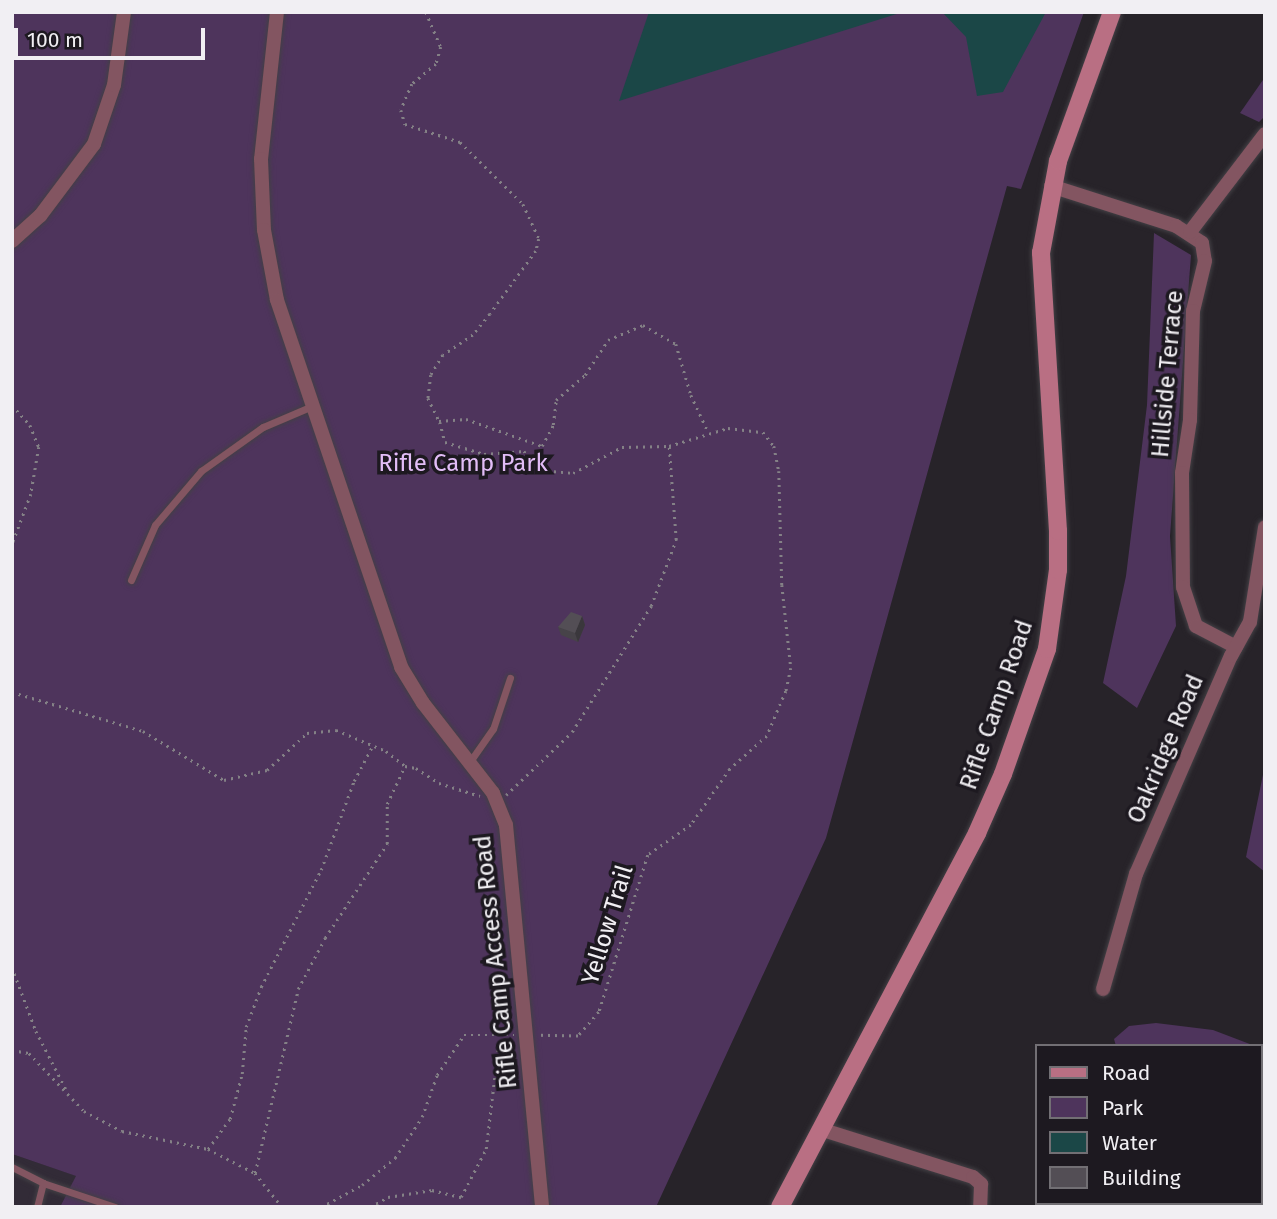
<!DOCTYPE html>
<style>
body{margin:0}
#map{position:relative;width:1277px;height:1219px;overflow:hidden;background:#272329;font-family:"Fira Sans",sans-serif}
div>[style]{position:absolute}
.built>*{inset:0;background:#322b37}
.green>*{inset:0;background:#4e345c}
.water>*{inset:0;background:#1b4747}
.path>*{height:2.5px;margin-top:-1.25px;transform-origin:0;background:repeating-linear-gradient(90deg,#848186 0 2px,transparent 0 7px)}
.roads{filter:drop-shadow(0 0 2px #434045) drop-shadow(0 0 2px #434045)}
.lane>*{height:7px;margin:-3.5px;padding:0 3.5px;transform-origin:3.5px;border-radius:3.5px;background:#835561}
.street>*{height:14px;margin:-7px;padding:0 7px;transform-origin:7px;border-radius:7px;background:#835561}
.secondary>*{height:18px;margin:-9px;padding:0 9px;transform-origin:9px;border-radius:9px;background:#b96f83}
.wall>*{inset:0;background:#474349}
.shaded-wall>*{inset:0;background:#3a373c}
.building>*{inset:0;background:#534e55}
span{translate:-50% -50%;white-space:nowrap;text-align:center;line-height:1.15;-webkit-text-stroke:7px #1d1920;paint-order:stroke}
.street-label{font-size:24px;color:#f1eff3}
.park-label{font-size:24px;color:#e2bdf7}
.frame{position:absolute;inset:0;border:14px solid #f1eff3;pointer-events:none}
.legend{position:absolute;left:1035px;top:1044px;width:228px;height:161px;box-sizing:border-box;background:#1d1920;border:2px solid #726f74;margin:0;padding:9px 12px;list-style:none;font-size:21px;color:#f1eff3}
.legend li{display:flex;align-items:center;gap:14px;height:35px}
.legend b{width:35px;border:2px solid #726f74}
.scale{position:absolute;left:14px;top:28px;width:191px;height:32px;box-sizing:border-box;border:4px solid #f1eff3;border-top:0;padding-left:9px;font-size:21px;line-height:24px;white-space:nowrap;color:#f1eff3;-webkit-text-stroke:5px #1d1920;paint-order:stroke}
</style>
<div id="map">
<div class="built">
<i style="clip-path:polygon(12px 1154px,77px 1176px,60px 1207px,12px 1207px)"></i>
</div>
<div class="green">
<i style="clip-path:polygon(12px 12px,1084px 12px,1021px 189px,1007px 186px,826px 838px,656px 1207px,60px 1207px,76px 1176px,12px 1154px)"></i>
<i style="clip-path:polygon(1265px 77px,1265px 116px,1259px 122px,1240px 113px)"></i>
<i style="clip-path:polygon(1154px 233px,1191px 255px,1170px 536px,1176px 626px,1137px 708px,1103px 683px,1126px 576px,1147px 405px)"></i>
<i style="clip-path:polygon(1265px 765px,1265px 872px,1246px 857px)"></i>
<i style="clip-path:polygon(1156px 1023px,1213px 1030px,1255px 1046px,1116px 1046px,1114px 1039px,1129px 1026px)"></i>
<i style="clip-path:polygon(1261px 1048px,1265px 1049px,1261px 1195px)"></i>
<i style="clip-path:polygon(1051px 1203px,1233px 1203px,1055px 1207px)"></i>
</div>
<div class="water">
<i style="clip-path:polygon(649px 12px,903px 12px,619px 101px)"></i>
<i style="clip-path:polygon(942px 12px,1046px 12px,1003px 92px,977px 96px,966px 37px)"></i>
</div>
<div class="path">
<i style="left:426px;top:12px;width:38px;rotate:67deg"></i>
<i style="left:441px;top:47px;width:18px;rotate:106deg"></i>
<i style="left:436px;top:64px;width:31px;rotate:140deg"></i>
<i style="left:412px;top:84px;width:28px;rotate:113deg"></i>
<i style="left:401px;top:110px;width:15px;rotate:74deg"></i>
<i style="left:405px;top:124px;width:58px;rotate:18.1deg"></i>
<i style="left:460px;top:142px;width:88px;rotate:44.5deg"></i>
<i style="left:523px;top:204px;width:38px;rotate:65deg"></i>
<i style="left:539px;top:239px;width:12px;rotate:104deg"></i>
<i style="left:536px;top:251px;width:78px;rotate:126.1deg"></i>
<i style="left:490px;top:314px;width:27px;rotate:129deg"></i>
<i style="left:473px;top:335px;width:36px;rotate:146deg"></i>
<i style="left:443px;top:355px;width:23px;rotate:121deg"></i>
<i style="left:431px;top:375px;width:23px;rotate:97deg"></i>
<i style="left:428px;top:398px;width:25px;rotate:64deg"></i>
<i style="left:439px;top:421px;width:27px;rotate:-4deg"></i>
<i style="left:466px;top:419px;width:81px;rotate:19.6deg"></i>
<i style="left:542px;top:446px;width:24px;rotate:-62deg"></i>
<i style="left:553px;top:425px;width:25px;rotate:-83deg"></i>
<i style="left:556px;top:400px;width:38px;rotate:-41deg"></i>
<i style="left:585px;top:375px;width:42px;rotate:-56.7deg"></i>
<i style="left:608px;top:340px;width:38px;rotate:-23deg"></i>
<i style="left:643px;top:325px;width:38px;rotate:30deg"></i>
<i style="left:676px;top:344px;width:53px;rotate:73.6deg"></i>
<i style="left:691px;top:395px;width:40px;rotate:65deg"></i>
<i style="left:12px;top:405px;width:27px;rotate:48deg"></i>
<i style="left:30px;top:425px;width:24px;rotate:68deg"></i>
<i style="left:39px;top:447px;width:48px;rotate:99.7deg"></i>
<i style="left:31px;top:494px;width:54px;rotate:110.4deg"></i>
<i style="left:440px;top:422px;width:21px;rotate:76deg"></i>
<i style="left:445px;top:442px;width:41px;rotate:17.1deg"></i>
<i style="left:484px;top:454px;width:40px;rotate:-4.3deg"></i>
<i style="left:524px;top:451px;width:25px;rotate:50deg"></i>
<i style="left:540px;top:470px;width:33px;rotate:5deg"></i>
<i style="left:573px;top:473px;width:55px;rotate:-28deg"></i>
<i style="left:622px;top:447px;width:47px;rotate:-1.2deg"></i>
<i style="left:12px;top:692px;width:137px;rotate:16.6deg"></i>
<i style="left:143px;top:731px;width:95px;rotate:31.2deg"></i>
<i style="left:224px;top:780px;width:44px;rotate:-13.1deg"></i>
<i style="left:267px;top:770px;width:54px;rotate:-42.8deg"></i>
<i style="left:307px;top:733px;width:29px;rotate:-6deg"></i>
<i style="left:336px;top:730px;width:54px;rotate:22.8deg"></i>
<i style="left:386px;top:751px;width:24px;rotate:38deg"></i>
<i style="left:405px;top:766px;width:11px;rotate:10deg"></i>
<i style="left:416px;top:768px;width:27px;rotate:33deg"></i>
<i style="left:439px;top:783px;width:43px;rotate:17.6deg"></i>
<i style="left:506px;top:795px;width:91px;rotate:-43.7deg"></i>
<i style="left:572px;top:732px;width:149px;rotate:-57.9deg"></i>
<i style="left:651px;top:606px;width:71px;rotate:-69.3deg"></i>
<i style="left:676px;top:540px;width:94px;rotate:-94.3deg"></i>
<i style="left:669px;top:446px;width:62px;rotate:-17deg"></i>
<i style="left:728px;top:428px;width:35px;rotate:7deg"></i>
<i style="left:763px;top:432px;width:18px;rotate:52deg"></i>
<i style="left:774px;top:446px;width:25px;rotate:79deg"></i>
<i style="left:779px;top:471px;width:114px;rotate:88.5deg"></i>
<i style="left:782px;top:585px;width:83px;rotate:83.8deg"></i>
<i style="left:791px;top:668px;width:24px;rotate:102deg"></i>
<i style="left:786px;top:691px;width:49px;rotate:112.9deg"></i>
<i style="left:767px;top:736px;width:50px;rotate:138.3deg"></i>
<i style="left:730px;top:769px;width:68px;rotate:124.9deg"></i>
<i style="left:691px;top:825px;width:52px;rotate:145.1deg"></i>
<i style="left:648px;top:855px;width:164px;rotate:107.3deg"></i>
<i style="left:599px;top:1012px;width:32px;rotate:131deg"></i>
<i style="left:578px;top:1036px;width:39px;rotate:-179deg"></i>
<i style="left:12px;top:967px;width:68px;rotate:69.4deg"></i>
<i style="left:36px;top:1031px;width:65px;rotate:62.7deg"></i>
<i style="left:12px;top:1050px;width:17px;rotate:10deg"></i>
<i style="left:29px;top:1053px;width:80px;rotate:46.5deg"></i>
<i style="left:84px;top:1111px;width:43px;rotate:27.8deg"></i>
<i style="left:122px;top:1131px;width:88px;rotate:11.8deg"></i>
<i style="left:208px;top:1149px;width:53px;rotate:27.1deg"></i>
<i style="left:255px;top:1173px;width:43px;rotate:51.5deg"></i>
<i style="left:208px;top:1149px;width:37px;rotate:-54deg"></i>
<i style="left:230px;top:1119px;width:47px;rotate:-75.1deg"></i>
<i style="left:242px;top:1074px;width:47px;rotate:-85.1deg"></i>
<i style="left:246px;top:1027px;width:43px;rotate:-69.4deg"></i>
<i style="left:261px;top:987px;width:131px;rotate:-62.9deg"></i>
<i style="left:321px;top:870px;width:95px;rotate:-69.7deg"></i>
<i style="left:354px;top:781px;width:41px;rotate:-62.2deg"></i>
<i style="left:255px;top:1173px;width:189px;rotate:-76.8deg"></i>
<i style="left:298px;top:989px;width:58px;rotate:-62.1deg"></i>
<i style="left:325px;top:938px;width:113px;rotate:-56.6deg"></i>
<i style="left:387px;top:844px;width:40px;rotate:-90deg"></i>
<i style="left:387px;top:804px;width:42px;rotate:-64.7deg"></i>
<i style="left:321px;top:1207px;width:47px;rotate:-28.2deg"></i>
<i style="left:362px;top:1185px;width:43px;rotate:-39.3deg"></i>
<i style="left:395px;top:1158px;width:49px;rotate:-56.6deg"></i>
<i style="left:422px;top:1117px;width:45px;rotate:-70.3deg"></i>
<i style="left:437px;top:1075px;width:48px;rotate:-56deg"></i>
<i style="left:464px;top:1035px;width:50px"></i>
<i style="left:370px;top:1207px;width:21px;rotate:-29deg"></i>
<i style="left:388px;top:1197px;width:45px;rotate:-9deg"></i>
<i style="left:432px;top:1190px;width:30px;rotate:14deg"></i>
<i style="left:461px;top:1197px;width:54px;rotate:-62.5deg"></i>
<i style="left:486px;top:1149px;width:102px;rotate:-83.2deg"></i>
<i style="left:498px;top:1048px;width:16px;rotate:-27deg"></i>
</div>
<div class="roads">
<div class="lane">
<i style="left:131px;top:580px;width:60px;rotate:-66.4deg"></i>
<i style="left:155px;top:525px;width:71px;rotate:-49.6deg"></i>
<i style="left:201px;top:471px;width:76px;rotate:-35.4deg"></i>
<i style="left:263px;top:427px;width:51px;rotate:-23.1deg"></i>
<i style="left:471px;top:760px;width:38px;rotate:-55deg"></i>
<i style="left:493px;top:729px;width:54px;rotate:-71.6deg"></i>
<i style="left:12px;top:1167px;width:35px;rotate:27deg"></i>
<i style="left:43px;top:1183px;width:25px;rotate:104deg"></i>
<i style="left:43px;top:1183px;width:76px;rotate:18.4deg"></i>
</div>
<div class="street">
<i style="left:277px;top:12px;width:148px;rotate:96.2deg"></i>
<i style="left:261px;top:159px;width:71px;rotate:87.6deg"></i>
<i style="left:264px;top:230px;width:71px;rotate:79.5deg"></i>
<i style="left:277px;top:300px;width:387px;rotate:71.3deg"></i>
<i style="left:401px;top:667px;width:42px;rotate:58.6deg"></i>
<i style="left:423px;top:703px;width:114px;rotate:52.1deg"></i>
<i style="left:493px;top:793px;width:35px;rotate:68deg"></i>
<i style="left:506px;top:825px;width:384px;rotate:84.6deg"></i>
<i style="left:1051px;top:186px;width:131px;rotate:17.7deg"></i>
<i style="left:1176px;top:226px;width:31px;rotate:33deg"></i>
<i style="left:1202px;top:243px;width:18px;rotate:81deg"></i>
<i style="left:1205px;top:261px;width:51px;rotate:103.5deg"></i>
<i style="left:1193px;top:311px;width:109px;rotate:91.6deg"></i>
<i style="left:1190px;top:420px;width:54px;rotate:98.6deg"></i>
<i style="left:1182px;top:473px;width:114px;rotate:89.5deg"></i>
<i style="left:1183px;top:587px;width:41px;rotate:71.6deg"></i>
<i style="left:1196px;top:626px;width:45px;rotate:27.7deg"></i>
<i style="left:1190px;top:232px;width:123px;rotate:-52.6deg"></i>
<i style="left:12px;top:241px;width:38px;rotate:-42deg"></i>
<i style="left:40px;top:216px;width:90px;rotate:-53.1deg"></i>
<i style="left:94px;top:144px;width:62px;rotate:-71.3deg"></i>
<i style="left:114px;top:85px;width:74px;rotate:-82.2deg"></i>
<i style="left:1103px;top:989px;width:120px;rotate:-74deg"></i>
<i style="left:1136px;top:874px;width:238px;rotate:-66.5deg"></i>
<i style="left:1231px;top:656px;width:39px;rotate:-61deg"></i>
<i style="left:1250px;top:622px;width:96px;rotate:-81deg"></i>
<i style="left:820px;top:1129px;width:160px;rotate:17.4deg"></i>
<i style="left:973px;top:1177px;width:11px;rotate:41deg"></i>
<i style="left:981px;top:1184px;width:23px;rotate:92deg"></i>
</div>
<div class="secondary">
<i style="left:780px;top:1207px;width:423px;rotate:-62.2deg"></i>
<i style="left:977px;top:833px;width:64px;rotate:-66.2deg"></i>
<i style="left:1003px;top:774px;width:133px;rotate:-70.6deg"></i>
<i style="left:1047px;top:649px;width:80px;rotate:-82.1deg"></i>
<i style="left:1058px;top:570px;width:39px;rotate:-90deg"></i>
<i style="left:1058px;top:531px;width:279px;rotate:-93.5deg"></i>
<i style="left:1041px;top:253px;width:94px;rotate:-79.5deg"></i>
<i style="left:1058px;top:161px;width:158px;rotate:-70.1deg"></i>
</div>
</div>
<div class="wall">
<i style="clip-path:polygon(582px 616px,585px 625px,578px 642px,561px 635px,558px 627px)"></i>
</div>
<div class="shaded-wall">
<i style="clip-path:polygon(582px 616px,585px 625px,578px 642px,575px 633px)"></i>
</div>
<div class="building">
<i style="clip-path:polygon(571px 612px,582px 616px,575px 633px,558px 627px)"></i>
</div>
<div class="street-label">
<span style="left:1168px;top:374px;rotate:-85deg">Hillside Terrace</span>
<span style="left:997px;top:705px;rotate:-71deg">Rifle Camp Road</span>
<span style="left:1166px;top:749px;rotate:-67deg">Oakridge Road</span>
<span style="left:608px;top:925px;rotate:-73deg">Yellow Trail</span>
<span style="left:496px;top:962px;rotate:-96deg">Rifle Camp Access Road</span>
</div>
<div class="park-label">
<span style="left:463px;top:464px">Rifle Camp Park</span>
</div>
<div class="frame"></div>
<ul class="legend">
<li><b style="height:9px;background:#b96f83"></b>Road</li>
<li><b style="height:19px;background:#4e345c"></b>Park</li>
<li><b style="height:19px;background:#1b4747"></b>Water</li>
<li><b style="height:19px;background:#534e55"></b>Building</li>
</ul>
<div class="scale">100 m</div>
</div>
